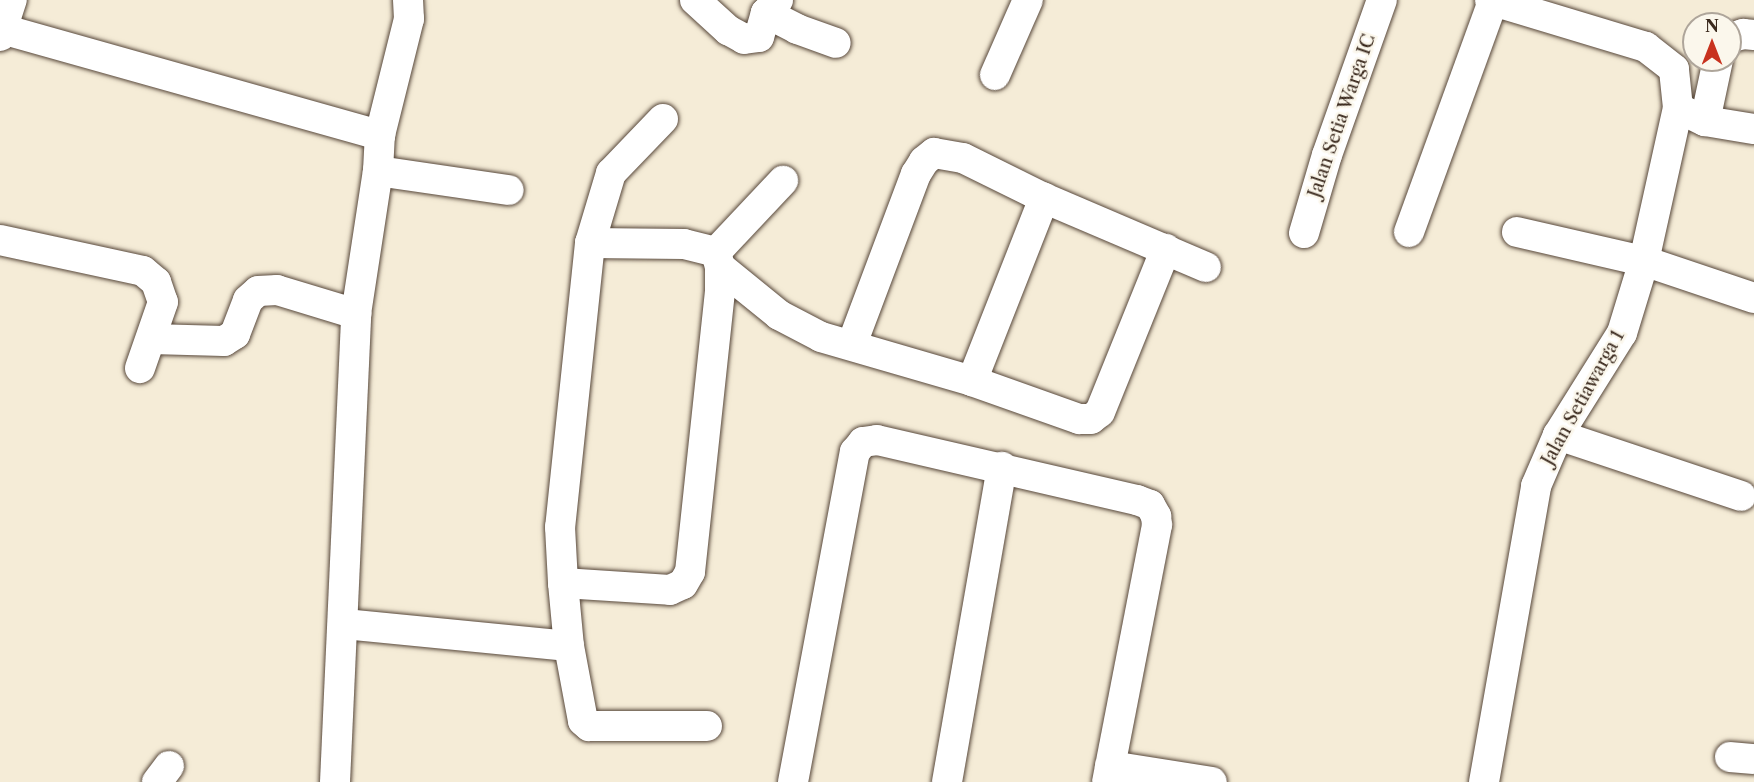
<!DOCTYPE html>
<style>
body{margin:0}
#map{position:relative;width:1754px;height:782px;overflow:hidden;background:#f5ecd7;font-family:"Libre Caslon Text",serif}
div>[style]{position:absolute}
.roads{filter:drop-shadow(0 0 2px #57473a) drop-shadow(0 0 2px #57473a)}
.minor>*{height:30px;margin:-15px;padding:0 15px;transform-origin:15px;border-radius:15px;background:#fff}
span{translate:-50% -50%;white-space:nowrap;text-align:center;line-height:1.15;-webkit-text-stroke:5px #fbf7ec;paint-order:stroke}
.street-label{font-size:18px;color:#3b2a1e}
.north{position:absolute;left:1682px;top:12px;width:60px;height:60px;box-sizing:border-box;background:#fbf7ec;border:2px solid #aea59a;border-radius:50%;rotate:0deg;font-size:16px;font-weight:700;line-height:24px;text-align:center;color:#3b2a1e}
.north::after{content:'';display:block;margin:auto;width:21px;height:27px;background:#c8321e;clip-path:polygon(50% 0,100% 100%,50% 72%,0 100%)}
</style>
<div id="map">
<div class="roads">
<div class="minor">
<i style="left:695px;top:0;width:45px;rotate:42.3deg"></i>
<i style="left:728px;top:30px;width:18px;rotate:29deg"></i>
<i style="left:744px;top:39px;width:15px;rotate:-8deg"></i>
<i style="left:759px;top:37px;width:25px;rotate:-74deg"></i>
<i style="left:778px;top:0;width:18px;rotate:133deg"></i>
<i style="left:766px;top:13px;width:35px;rotate:27deg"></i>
<i style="left:797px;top:29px;width:41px;rotate:19.7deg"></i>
<i style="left:2px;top:29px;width:393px;rotate:15.7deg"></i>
<i style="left:0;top:36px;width:38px;rotate:-72deg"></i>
<i style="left:1730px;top:38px;width:14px;rotate:-17deg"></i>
<i style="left:1743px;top:34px;width:11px;rotate:5deg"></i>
<i style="left:995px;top:75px;width:82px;rotate:-66.3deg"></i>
<i style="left:1678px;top:108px;width:30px;rotate:26deg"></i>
<i style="left:1705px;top:121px;width:50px;rotate:9.3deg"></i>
<i style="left:663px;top:119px;width:75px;rotate:133.9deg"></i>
<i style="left:611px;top:173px;width:73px;rotate:106.7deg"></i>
<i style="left:590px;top:243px;width:286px;rotate:96deg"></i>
<i style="left:560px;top:527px;width:56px;rotate:86.9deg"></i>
<i style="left:563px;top:583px;width:63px;rotate:84.6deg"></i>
<i style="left:569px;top:646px;width:76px;rotate:79.4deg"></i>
<i style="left:583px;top:721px;width:8px;rotate:40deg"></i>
<i style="left:589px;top:726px;width:118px"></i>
<i style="left:1705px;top:121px;width:62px;rotate:-78deg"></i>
<i style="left:378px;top:171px;width:132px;rotate:8.3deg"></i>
<i style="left:1409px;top:232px;width:246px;rotate:-70deg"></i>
<i style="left:1517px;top:232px;width:130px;rotate:12.9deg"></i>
<i style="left:1644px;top:261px;width:116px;rotate:18.6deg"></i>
<i style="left:1304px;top:233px;width:81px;rotate:-73.6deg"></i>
<i style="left:1327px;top:155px;width:164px;rotate:-70.5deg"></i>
<i style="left:0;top:240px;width:146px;rotate:12.2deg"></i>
<i style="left:143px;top:271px;width:17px;rotate:40deg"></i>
<i style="left:156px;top:282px;width:21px;rotate:71deg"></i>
<i style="left:163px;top:302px;width:70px;rotate:109.2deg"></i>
<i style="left:590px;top:243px;width:94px;rotate:0.6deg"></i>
<i style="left:684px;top:244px;width:33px;rotate:14deg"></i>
<i style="left:720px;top:267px;width:76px;rotate:39.1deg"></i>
<i style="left:779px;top:315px;width:47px;rotate:27.6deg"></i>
<i style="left:821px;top:337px;width:157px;rotate:16.2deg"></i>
<i style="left:972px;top:381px;width:114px;rotate:19.6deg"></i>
<i style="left:1079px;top:419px;width:12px"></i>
<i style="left:1091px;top:419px;width:11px;rotate:-38deg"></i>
<i style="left:1100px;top:412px;width:176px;rotate:-68deg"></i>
<i style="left:151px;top:339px;width:73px;rotate:1.6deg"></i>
<i style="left:224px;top:341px;width:13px;rotate:-32deg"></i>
<i style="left:235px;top:334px;width:36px;rotate:-69deg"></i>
<i style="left:248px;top:300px;width:13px;rotate:-42deg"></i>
<i style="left:258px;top:291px;width:19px;rotate:-3deg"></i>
<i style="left:277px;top:290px;width:83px;rotate:16.9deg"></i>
<i style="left:852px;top:344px;width:182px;rotate:-69.4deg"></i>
<i style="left:916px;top:174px;width:15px;rotate:-58deg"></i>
<i style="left:924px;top:161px;width:13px;rotate:-39deg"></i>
<i style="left:934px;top:153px;width:29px;rotate:10deg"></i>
<i style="left:963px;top:158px;width:90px;rotate:26.3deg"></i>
<i style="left:1044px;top:198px;width:176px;rotate:23.1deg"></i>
<i style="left:972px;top:381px;width:197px;rotate:-68.5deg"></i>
<i style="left:1558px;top:435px;width:193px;rotate:18.4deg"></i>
<i style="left:563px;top:583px;width:107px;rotate:3.7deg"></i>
<i style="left:670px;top:590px;width:14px;rotate:-25deg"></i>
<i style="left:683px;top:584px;width:14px;rotate:-60deg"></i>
<i style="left:690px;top:572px;width:285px;rotate:-83.9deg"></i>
<i style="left:720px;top:289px;width:22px;rotate:-90deg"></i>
<i style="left:720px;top:267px;width:16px;rotate:-105deg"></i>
<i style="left:716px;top:252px;width:98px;rotate:-46.7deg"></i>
<i style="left:344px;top:624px;width:226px;rotate:5.6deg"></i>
<i style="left:1730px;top:757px;width:24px;rotate:5deg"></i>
<i style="left:1110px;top:766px;width:103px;rotate:8.9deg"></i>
<i style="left:157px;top:782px;width:20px;rotate:-53deg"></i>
<i style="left:335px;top:782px;width:468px;rotate:-87.4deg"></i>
<i style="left:356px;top:314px;width:145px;rotate:-81.3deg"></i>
<i style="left:378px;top:171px;width:36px;rotate:-87deg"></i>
<i style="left:380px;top:135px;width:120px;rotate:-76deg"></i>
<i style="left:409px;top:19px;width:19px;rotate:-93deg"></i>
<i style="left:793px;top:782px;width:336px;rotate:-79.4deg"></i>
<i style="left:855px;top:452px;width:13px;rotate:-51deg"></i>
<i style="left:863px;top:442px;width:14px;rotate:-8deg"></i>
<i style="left:877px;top:440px;width:267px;rotate:13deg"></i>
<i style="left:1137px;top:500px;width:14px;rotate:21deg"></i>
<i style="left:1150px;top:505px;width:13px;rotate:61deg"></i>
<i style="left:1156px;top:516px;width:9px;rotate:84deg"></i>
<i style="left:1157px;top:525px;width:262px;rotate:101deg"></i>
<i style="left:947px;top:782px;width:320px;rotate:-80.1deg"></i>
<i style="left:1484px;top:782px;width:301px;rotate:-80deg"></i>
<i style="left:1536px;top:486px;width:56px;rotate:-66.7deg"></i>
<i style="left:1558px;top:435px;width:120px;rotate:-57.9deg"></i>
<i style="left:1622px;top:333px;width:75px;rotate:-73deg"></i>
<i style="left:1644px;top:261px;width:157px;rotate:-77.5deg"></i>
<i style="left:1678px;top:108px;width:39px;rotate:-96deg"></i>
<i style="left:1674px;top:69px;width:36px;rotate:-142deg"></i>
<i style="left:1646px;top:47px;width:163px;rotate:-163.2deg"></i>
</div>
</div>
<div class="street-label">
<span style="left:1342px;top:116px;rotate:-71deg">Jalan Setia Warga IC</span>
<span style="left:1583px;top:398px;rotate:-61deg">Jalan Setiawarga 1</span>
</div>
<div class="north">N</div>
</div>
